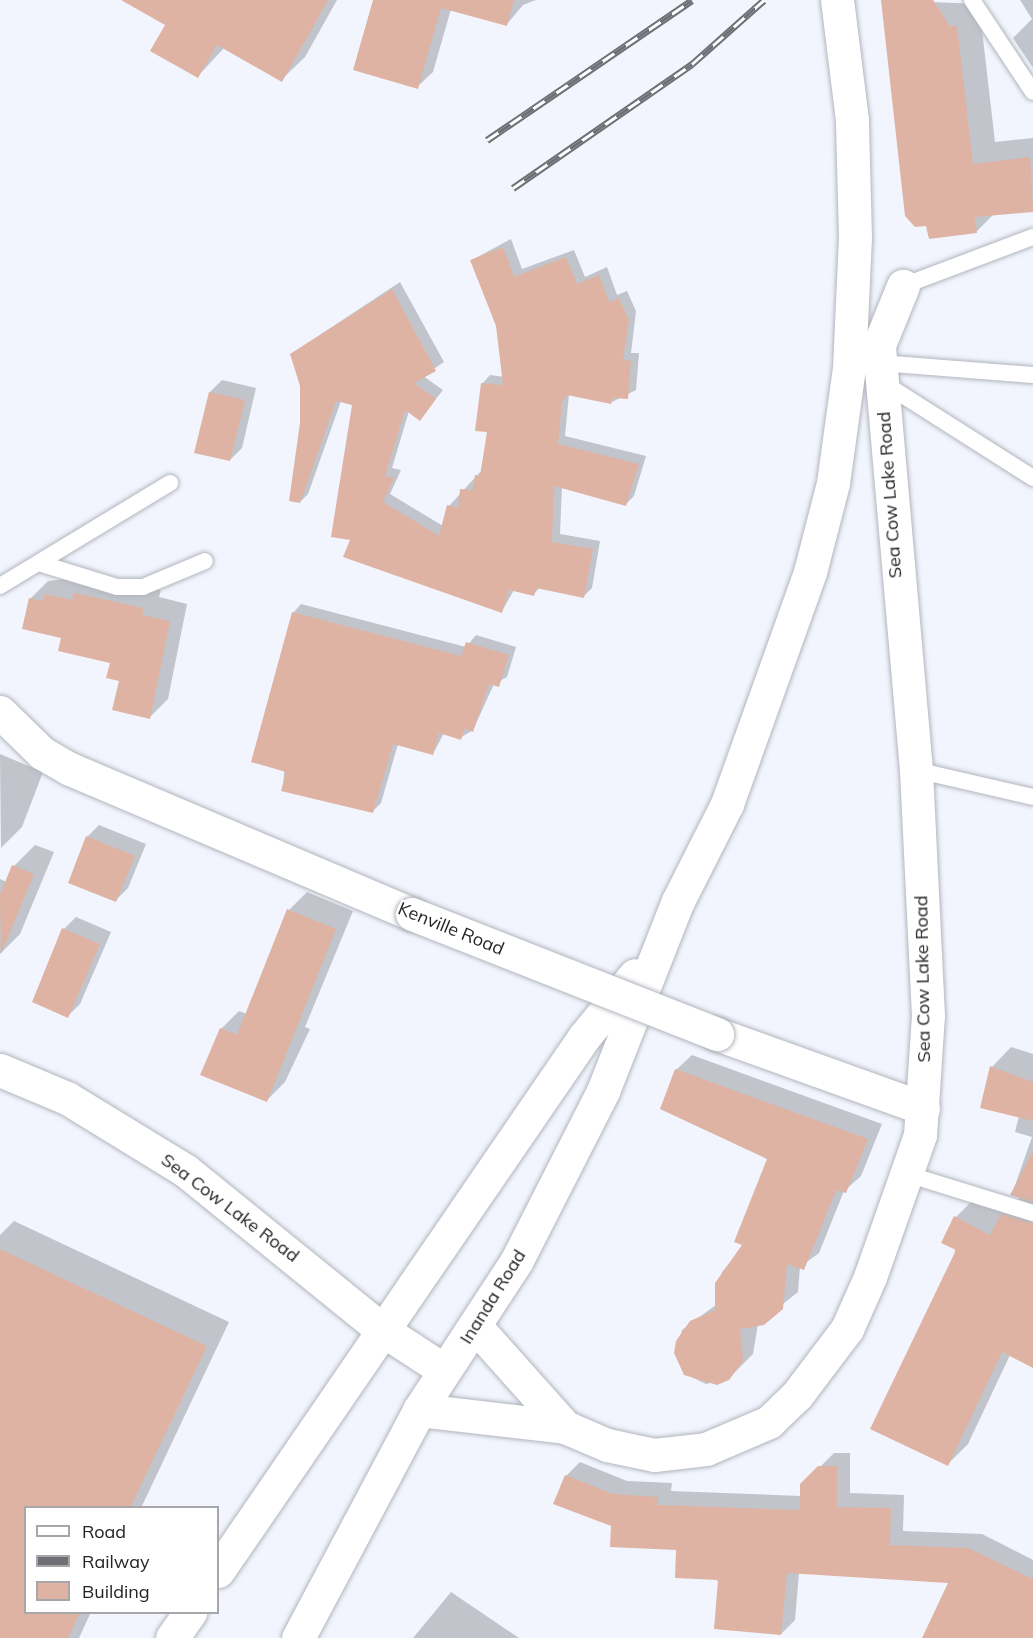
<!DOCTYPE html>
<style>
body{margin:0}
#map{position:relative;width:1033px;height:1638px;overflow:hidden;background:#f2f5fe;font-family:Mulish,sans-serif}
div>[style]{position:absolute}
.shadow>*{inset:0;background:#0003}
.building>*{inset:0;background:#dfb3a3}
.roads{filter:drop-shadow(0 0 2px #b2b5bd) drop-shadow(0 0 2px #b2b5bd)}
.service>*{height:16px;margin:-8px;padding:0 8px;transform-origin:8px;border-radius:8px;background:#fff}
.minor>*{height:33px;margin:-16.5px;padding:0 16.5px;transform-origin:16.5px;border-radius:16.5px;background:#fff}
.secondary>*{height:33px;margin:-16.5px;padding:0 16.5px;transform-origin:16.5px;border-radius:16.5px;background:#fff}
.rail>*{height:7px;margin-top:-3.5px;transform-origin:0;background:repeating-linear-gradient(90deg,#fff 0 14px,#6f7076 0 28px);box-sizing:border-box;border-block:2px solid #6f7076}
.bridges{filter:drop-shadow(0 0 2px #b2b5bd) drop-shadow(0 0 2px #b2b5bd)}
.minor-bridge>*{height:33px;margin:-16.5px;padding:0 16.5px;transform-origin:16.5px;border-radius:16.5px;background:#fff}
span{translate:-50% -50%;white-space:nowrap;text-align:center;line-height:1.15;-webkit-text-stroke:4.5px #fff;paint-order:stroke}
.street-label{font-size:18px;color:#232427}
.legend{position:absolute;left:24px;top:1506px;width:195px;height:108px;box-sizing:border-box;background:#fff;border:2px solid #a7a7a9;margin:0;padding:8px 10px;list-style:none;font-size:18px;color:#232427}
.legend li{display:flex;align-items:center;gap:12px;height:30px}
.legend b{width:30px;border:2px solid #a7a7a9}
</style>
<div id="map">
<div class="shadow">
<i style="clip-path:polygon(124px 0,337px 0,305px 57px,281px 80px,224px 48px,198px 76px,167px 24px)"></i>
<i style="clip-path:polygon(375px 0,536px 0,523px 5px,507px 24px,451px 9px,433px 72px,417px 87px)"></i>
<i style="clip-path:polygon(883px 0,979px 4px,995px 142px,1033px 138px,1033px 210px,994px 214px,976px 232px)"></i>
<i style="clip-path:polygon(1020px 0,1033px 0,1033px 68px,1013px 38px,1032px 19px)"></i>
<i style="clip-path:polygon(511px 239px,522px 269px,574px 250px,585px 277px,607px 267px,617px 295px,627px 291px,636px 311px,631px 353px,639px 353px,636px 390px,610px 403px,569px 394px,565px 436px,646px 456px,634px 496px,626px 504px,562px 486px,560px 534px,600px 541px,592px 588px,584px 596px,540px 587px,534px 594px,514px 590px,502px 611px,352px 539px,354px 404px,341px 401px,308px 494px,300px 502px,301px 385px,291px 354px,400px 282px,444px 362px,423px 376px,443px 390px,420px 419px,409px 411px,392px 468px,401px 470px,390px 494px,443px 526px,449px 506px,482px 470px,488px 431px,482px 384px,490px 375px,504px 377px,498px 326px,472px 260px)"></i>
<i style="clip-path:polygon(222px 380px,256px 388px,242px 448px,230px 460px,210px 392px)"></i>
<i style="clip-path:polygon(93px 576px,161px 590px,159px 597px,187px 604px,168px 699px,150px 717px,112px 661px,63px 637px,30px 599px,48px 581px)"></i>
<i style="clip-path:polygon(301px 604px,466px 647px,476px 635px,516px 647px,507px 677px,494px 684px,473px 730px,460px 738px,444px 733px,433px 754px,398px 744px,381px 803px,373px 811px,283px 790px,293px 613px)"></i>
<i style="clip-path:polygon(0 754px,43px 772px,22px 827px,1px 848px)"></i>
<i style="clip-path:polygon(99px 825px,146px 844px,128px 888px,116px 900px,70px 882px,87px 837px)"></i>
<i style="clip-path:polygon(35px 845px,54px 852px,20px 934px,0 954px,0 879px,7px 882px,14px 866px)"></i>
<i style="clip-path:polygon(307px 892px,353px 911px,305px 1027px,310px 1029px,285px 1082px,267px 1100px,221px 1029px,239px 1011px,247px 1014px,289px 910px)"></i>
<i style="clip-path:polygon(76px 917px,111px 932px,80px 1004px,68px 1016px,64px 929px)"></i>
<i style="clip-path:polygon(1011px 1047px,1033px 1054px,1033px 1341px,1010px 1355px,968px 1444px,948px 1464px,956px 1217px,975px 1198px,1004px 1213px,1020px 1197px,1012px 1194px,1032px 1137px,1015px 1132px,1019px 1116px,992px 1067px)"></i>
<i style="clip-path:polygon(692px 1055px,882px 1124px,861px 1176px,844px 1191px,819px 1253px,800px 1267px,798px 1292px,758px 1324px,753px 1354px,728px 1379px,706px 1384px,685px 1374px,676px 1353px,682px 1330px,717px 1304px,722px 1272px,745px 1245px,769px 1158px,676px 1070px)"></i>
<i style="clip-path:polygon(14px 1221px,229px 1322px,141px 1508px,26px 1508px,26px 1612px,91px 1612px,79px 1638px,0 1638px,0 1235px)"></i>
<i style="clip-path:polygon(834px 1453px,850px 1453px,850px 1493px,904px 1495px,903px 1531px,982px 1534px,1033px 1560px,1033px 1638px,924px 1638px,950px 1582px,799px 1573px,795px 1620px,781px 1634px,678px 1548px,612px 1524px,566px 1476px,580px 1462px,627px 1481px,672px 1483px,671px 1491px,802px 1496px,802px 1485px)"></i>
<i style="clip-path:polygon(451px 1592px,519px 1638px,413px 1638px)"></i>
</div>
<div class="building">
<i style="clip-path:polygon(121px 0,328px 0,282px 82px,217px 45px,198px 78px,150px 51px,165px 25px)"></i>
<i style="clip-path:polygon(373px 0,514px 0,507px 26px,441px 8px,418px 89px,353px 70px)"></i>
<i style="clip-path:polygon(881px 0,933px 0,950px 26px,957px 26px,973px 164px,1030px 157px,1033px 212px,975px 217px,977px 233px,929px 239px,926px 226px,915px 227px,905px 216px)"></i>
<i style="clip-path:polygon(503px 247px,514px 277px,566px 257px,577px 284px,599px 275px,609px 302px,619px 298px,629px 320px,623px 360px,631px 361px,628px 399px,613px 398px,611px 404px,567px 395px,562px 402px,558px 444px,639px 464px,626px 506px,554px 486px,552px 542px,593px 549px,584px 598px,536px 588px,534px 596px,509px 590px,502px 613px,343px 557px,350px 540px,331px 537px,352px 405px,336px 401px,300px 503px,289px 501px,300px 423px,300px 386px,290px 354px,392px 289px,436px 371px,414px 383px,436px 399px,420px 421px,405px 410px,385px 476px,394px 478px,383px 502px,439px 536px,447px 505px,458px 508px,460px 489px,473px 490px,475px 475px,480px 476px,487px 432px,475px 431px,481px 383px,503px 385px,496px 326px,470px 260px)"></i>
<i style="clip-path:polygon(209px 392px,245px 400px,230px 461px,194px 453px)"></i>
<i style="clip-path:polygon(74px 593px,144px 608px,142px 615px,170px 621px,150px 719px,112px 710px,119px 681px,106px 678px,110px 663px,58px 651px,61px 638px,22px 629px,29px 598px,43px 601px,44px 594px,72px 600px)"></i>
<i style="clip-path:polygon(292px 612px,461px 656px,466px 642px,509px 655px,499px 687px,489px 684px,473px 732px,464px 729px,461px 740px,439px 733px,433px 755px,393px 744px,373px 813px,281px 791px,286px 772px,251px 762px)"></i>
<i style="clip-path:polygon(86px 836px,135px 856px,116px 902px,68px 883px)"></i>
<i style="clip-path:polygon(12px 865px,34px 874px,1px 954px,0 895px)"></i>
<i style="clip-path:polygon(287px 909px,336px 929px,267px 1102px,200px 1075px,220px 1028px,237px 1035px)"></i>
<i style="clip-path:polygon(62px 928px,100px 944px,68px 1018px,32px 1002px)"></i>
<i style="clip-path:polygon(990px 1066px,1033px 1082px,1033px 1121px,980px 1108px)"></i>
<i style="clip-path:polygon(675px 1069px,868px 1139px,846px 1193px,836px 1190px,804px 1270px,787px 1264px,783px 1309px,764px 1325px,740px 1329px,743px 1361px,729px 1380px,717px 1385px,684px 1375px,674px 1353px,676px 1341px,690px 1321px,715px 1310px,715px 1283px,742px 1245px,734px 1242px,767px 1159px,660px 1109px)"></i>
<i style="clip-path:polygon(1033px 1151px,1033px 1202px,1010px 1195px)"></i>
<i style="clip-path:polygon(1001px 1214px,1033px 1223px,1033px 1368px,1002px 1352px,948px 1466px,870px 1429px,956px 1250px,941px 1243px,954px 1216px,990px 1235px)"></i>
<i style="clip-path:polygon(0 1249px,207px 1346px,130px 1508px,26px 1508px,26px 1612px,80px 1612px,68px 1638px,0 1638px)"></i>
<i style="clip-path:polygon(818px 1466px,837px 1466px,837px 1507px,891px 1508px,890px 1545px,968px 1548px,1033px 1579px,1033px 1638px,922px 1638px,948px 1583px,787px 1573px,781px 1635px,714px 1629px,718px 1580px,675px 1578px,676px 1550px,610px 1547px,611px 1526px,553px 1504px,565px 1475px,613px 1494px,658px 1497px,658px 1505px,800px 1510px,800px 1484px)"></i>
</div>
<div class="roads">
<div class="service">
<i style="left:972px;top:0;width:110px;rotate:56.5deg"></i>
<i style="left:903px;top:286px;width:139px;rotate:-20.7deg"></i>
<i style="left:880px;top:363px;width:153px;rotate:4.5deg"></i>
<i style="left:882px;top:382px;width:179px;rotate:32.4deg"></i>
<i style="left:42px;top:564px;width:78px;rotate:17deg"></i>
<i style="left:117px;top:587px;width:26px"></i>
<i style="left:143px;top:587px;width:67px;rotate:-22.8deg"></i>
<i style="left:0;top:586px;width:199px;rotate:-31.2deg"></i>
<i style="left:916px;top:770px;width:120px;rotate:13deg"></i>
<i style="left:910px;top:1175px;width:129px;rotate:17.2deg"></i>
</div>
<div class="minor">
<i style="left:0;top:712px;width:59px;rotate:44.3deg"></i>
<i style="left:42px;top:753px;width:32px;rotate:30deg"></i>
<i style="left:70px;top:769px;width:371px;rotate:23deg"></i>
<i style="left:717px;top:1034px;width:219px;rotate:19.8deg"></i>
<i style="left:0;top:1070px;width:73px;rotate:22.7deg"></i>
<i style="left:67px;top:1098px;width:140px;rotate:31.5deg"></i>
<i style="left:186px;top:1171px;width:251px;rotate:39deg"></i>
<i style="left:381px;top:1329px;width:75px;rotate:33.1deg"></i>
<i style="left:476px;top:1327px;width:134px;rotate:48.3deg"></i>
<i style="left:419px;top:1410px;width:147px;rotate:6.6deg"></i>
<i style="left:565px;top:1427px;width:46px;rotate:23.2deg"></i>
<i style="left:607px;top:1445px;width:48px;rotate:12deg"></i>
<i style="left:654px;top:1455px;width:52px;rotate:-6.6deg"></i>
<i style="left:706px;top:1449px;width:69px;rotate:-23.2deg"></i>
<i style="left:769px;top:1422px;width:39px;rotate:-44deg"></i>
<i style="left:797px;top:1395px;width:83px;rotate:-52.9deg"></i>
<i style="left:847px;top:1329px;width:57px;rotate:-66.1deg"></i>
<i style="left:870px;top:1277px;width:151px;rotate:-70.6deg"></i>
<i style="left:920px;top:1135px;width:119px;rotate:-86.2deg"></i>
<i style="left:928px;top:1016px;width:246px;rotate:-92.8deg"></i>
<i style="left:916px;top:770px;width:427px;rotate:-95deg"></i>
<i style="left:879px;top:345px;width:64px;rotate:-67.9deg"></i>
</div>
<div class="secondary">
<i style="left:218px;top:1571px;width:647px;rotate:-55.57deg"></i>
<i style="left:584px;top:1037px;width:80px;rotate:-50.6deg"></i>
<i style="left:172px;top:1638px;width:32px;rotate:-55deg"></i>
<i style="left:298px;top:1638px;width:258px;rotate:-62deg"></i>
<i style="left:419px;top:1410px;width:179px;rotate:-56.8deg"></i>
<i style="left:517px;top:1260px;width:190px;rotate:-63deg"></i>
<i style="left:603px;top:1091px;width:204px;rotate:-68.5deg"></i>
<i style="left:678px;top:901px;width:109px;rotate:-63.2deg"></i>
<i style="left:727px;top:804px;width:246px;rotate:-70.3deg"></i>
<i style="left:810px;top:572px;width:92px;rotate:-75.5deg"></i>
<i style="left:833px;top:483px;width:116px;rotate:-82.1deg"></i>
<i style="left:849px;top:368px;width:130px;rotate:-87.4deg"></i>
<i style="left:855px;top:238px;width:118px;rotate:-91.5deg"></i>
<i style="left:852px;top:120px;width:121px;rotate:-97.1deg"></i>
</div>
</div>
<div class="rail">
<i style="left:487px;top:140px;width:248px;rotate:-34.3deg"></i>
<i style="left:513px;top:188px;width:218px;rotate:-34.7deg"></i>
<i style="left:692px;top:64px;width:96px;rotate:-41.6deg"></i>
</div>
<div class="bridges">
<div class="minor-bridge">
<i style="left:412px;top:914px;width:328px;rotate:21.5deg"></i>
</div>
</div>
<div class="street-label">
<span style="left:890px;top:495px;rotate:-94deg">Sea Cow Lake Road</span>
<span style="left:451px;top:929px;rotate:22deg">Kenville Road</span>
<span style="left:923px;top:979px;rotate:-91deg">Sea Cow Lake Road</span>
<span style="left:230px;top:1208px;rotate:37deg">Sea Cow Lake Road</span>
<span style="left:493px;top:1297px;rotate:-58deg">Inanda Road</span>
</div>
<ul class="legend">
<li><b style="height:8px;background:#fff"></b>Road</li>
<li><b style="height:8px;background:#6f7076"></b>Railway</li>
<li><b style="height:16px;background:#dfb3a3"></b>Building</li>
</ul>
</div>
